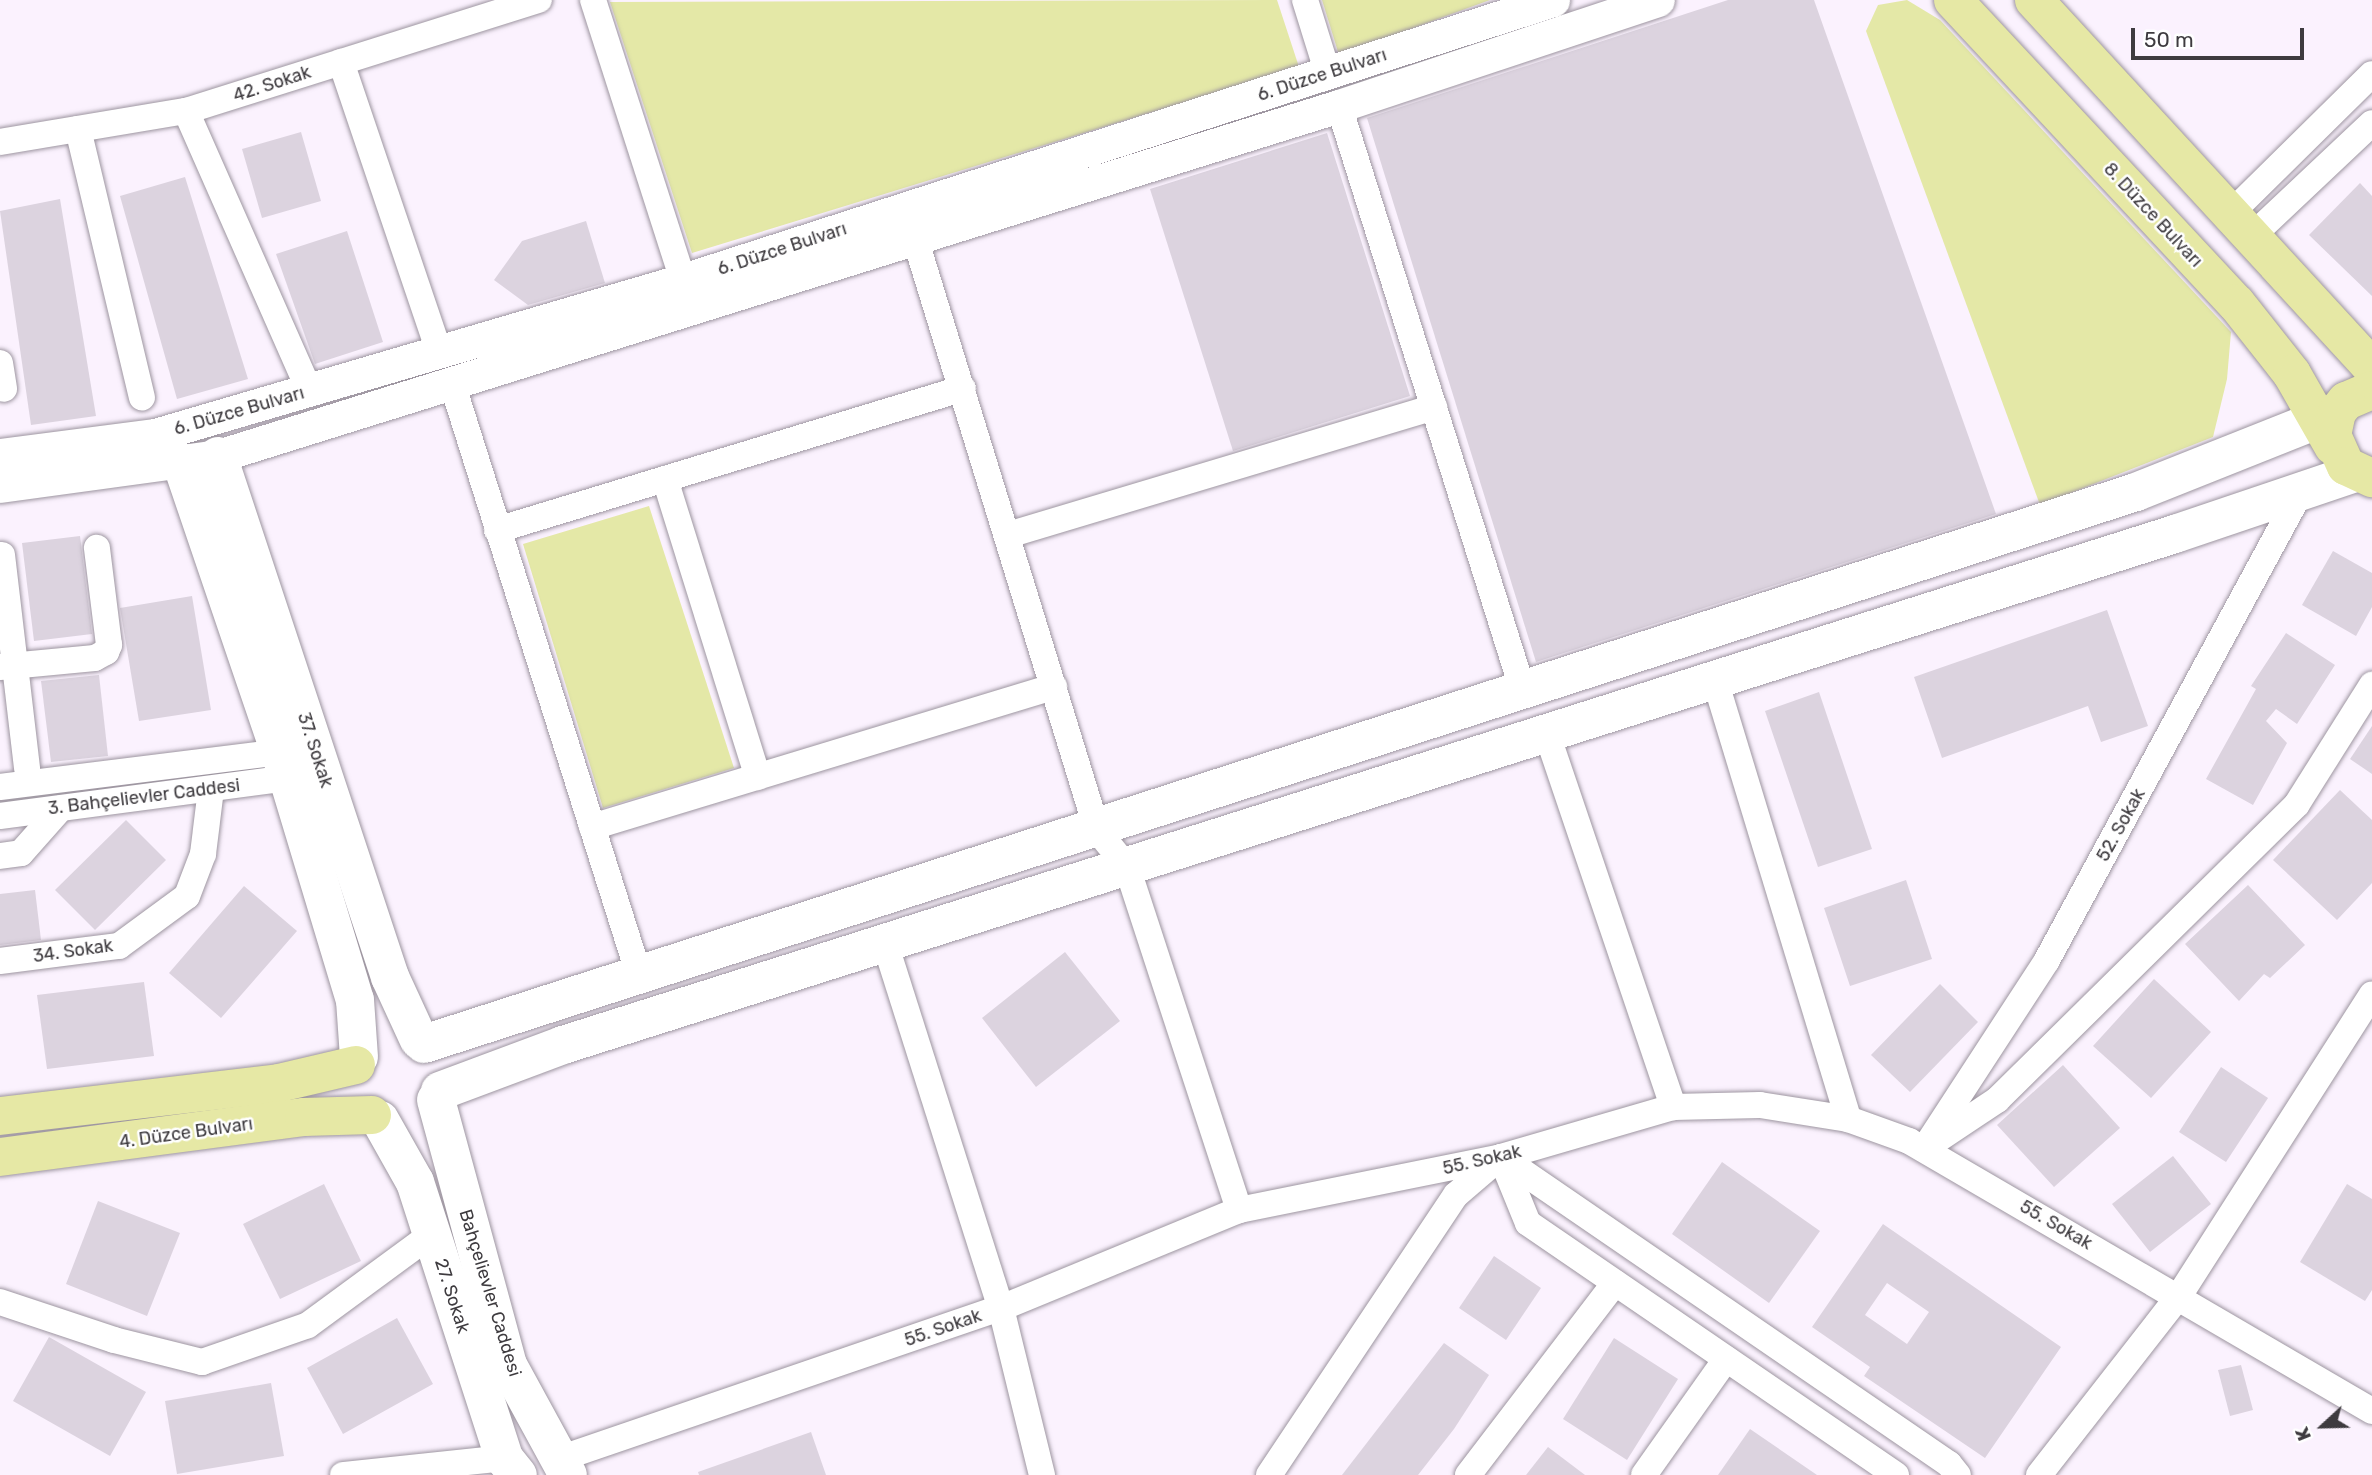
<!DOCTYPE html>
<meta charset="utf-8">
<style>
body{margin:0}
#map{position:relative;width:2372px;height:1475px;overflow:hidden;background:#fbf2fe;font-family:Rubik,sans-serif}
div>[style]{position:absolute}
.green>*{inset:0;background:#e4e8a7}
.building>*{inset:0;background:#dcd3df}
.roads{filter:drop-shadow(0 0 2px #9d95a0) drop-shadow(0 0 2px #9d95a0)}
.minor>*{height:26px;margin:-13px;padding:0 13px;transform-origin:13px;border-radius:13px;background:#fff}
.tertiary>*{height:33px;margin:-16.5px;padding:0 16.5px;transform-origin:16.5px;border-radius:16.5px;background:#fff}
.secondary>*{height:38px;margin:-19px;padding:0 19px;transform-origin:19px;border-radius:19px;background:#fff}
.primary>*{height:38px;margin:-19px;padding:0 19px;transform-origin:19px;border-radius:19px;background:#e6e8a5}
span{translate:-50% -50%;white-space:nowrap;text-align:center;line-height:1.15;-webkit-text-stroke:5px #fff;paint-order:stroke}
.street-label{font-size:18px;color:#3e3b3f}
.north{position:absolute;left:2288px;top:1391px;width:70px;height:70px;-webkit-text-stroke:5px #fff;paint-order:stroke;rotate:248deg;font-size:19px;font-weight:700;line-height:28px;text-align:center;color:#3e3b3f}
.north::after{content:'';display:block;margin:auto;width:24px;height:32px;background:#3e3b3f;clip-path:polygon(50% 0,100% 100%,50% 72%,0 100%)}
.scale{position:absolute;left:2131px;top:28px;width:173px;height:32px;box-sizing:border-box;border:4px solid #3e3b3f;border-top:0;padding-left:9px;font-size:21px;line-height:24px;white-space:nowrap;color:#3e3b3f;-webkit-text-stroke:5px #fff;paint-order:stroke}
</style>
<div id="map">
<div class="green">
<i style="clip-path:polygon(1277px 0,1299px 67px,692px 253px,610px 2px)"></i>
<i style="clip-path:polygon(1322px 0,1490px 0,1339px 55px)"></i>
<i style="clip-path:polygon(1907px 0,1940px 20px,2231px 332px,2227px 379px,2213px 437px,2040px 505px,1866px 31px,1878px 5px)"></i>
<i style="clip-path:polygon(649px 506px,734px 768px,603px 808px,523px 544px)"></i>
</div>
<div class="building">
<i style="clip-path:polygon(1728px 0,1814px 0,1996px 514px,1536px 662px,1367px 118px)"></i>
<i style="clip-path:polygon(301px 132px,321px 201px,262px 218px,242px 149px)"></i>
<i style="clip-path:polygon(1327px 133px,1410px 396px,1233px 451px,1150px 189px)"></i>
<i style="clip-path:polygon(185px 177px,248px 379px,177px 399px,120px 196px)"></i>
<i style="clip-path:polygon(2360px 183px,2372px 196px,2372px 296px,2309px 235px)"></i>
<i style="clip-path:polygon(60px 199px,96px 416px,31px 425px,0 211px)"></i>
<i style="clip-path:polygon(586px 221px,605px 283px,528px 305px,494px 280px,522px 241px)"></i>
<i style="clip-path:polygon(347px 231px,383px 342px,315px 364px,276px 254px)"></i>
<i style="clip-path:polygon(80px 536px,92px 634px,34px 641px,22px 543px)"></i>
<i style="clip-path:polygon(2333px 551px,2372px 573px,2372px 607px,2356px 636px,2302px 605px)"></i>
<i style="clip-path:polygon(192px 596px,211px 710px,139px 721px,120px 608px)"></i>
<i style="clip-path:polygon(2107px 610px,2148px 726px,2101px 742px,2088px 706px,1942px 758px,1914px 677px)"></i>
<i style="clip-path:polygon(2286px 633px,2335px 665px,2297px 724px,2276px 709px,2266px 721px,2287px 743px,2253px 805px,2206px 779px,2256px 689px,2251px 686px)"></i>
<i style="clip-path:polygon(99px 675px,108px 756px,51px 762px,41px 681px)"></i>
<i style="clip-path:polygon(1819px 692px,1872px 849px,1818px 867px,1765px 711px)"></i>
<i style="clip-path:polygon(2372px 726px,2372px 774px,2350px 759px)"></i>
<i style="clip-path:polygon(2340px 790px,2372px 820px,2372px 883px,2337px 920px,2273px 860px)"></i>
<i style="clip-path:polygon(126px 820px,166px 860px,95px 930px,55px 890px)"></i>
<i style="clip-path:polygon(1906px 880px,1932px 959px,1850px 986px,1824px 908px)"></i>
<i style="clip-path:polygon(2248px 885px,2305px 945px,2270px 978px,2264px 974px,2239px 1001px,2185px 944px)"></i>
<i style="clip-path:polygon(244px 886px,297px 931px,221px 1018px,169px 973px)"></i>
<i style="clip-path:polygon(35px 890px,41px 940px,0 945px,0 894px)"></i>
<i style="clip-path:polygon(1065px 952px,1120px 1021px,1036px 1087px,982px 1018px)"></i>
<i style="clip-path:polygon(2154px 979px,2211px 1032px,2151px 1098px,2093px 1046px)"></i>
<i style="clip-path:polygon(144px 982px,154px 1056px,47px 1069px,37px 995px)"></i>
<i style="clip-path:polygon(1940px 984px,1978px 1022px,1910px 1092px,1871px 1055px)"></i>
<i style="clip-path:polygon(2063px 1065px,2120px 1128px,2054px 1187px,1997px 1125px)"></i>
<i style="clip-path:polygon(2221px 1067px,2268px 1098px,2226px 1162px,2179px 1132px)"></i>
<i style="clip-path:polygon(2173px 1156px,2211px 1204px,2150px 1252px,2112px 1204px)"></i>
<i style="clip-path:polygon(1722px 1162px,1820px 1231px,1769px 1303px,1672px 1234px)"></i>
<i style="clip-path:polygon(324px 1184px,361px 1261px,280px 1299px,243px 1224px)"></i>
<i style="clip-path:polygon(2347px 1184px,2372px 1199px,2372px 1290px,2365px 1301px,2300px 1262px)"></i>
<i style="clip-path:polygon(98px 1201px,180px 1233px,147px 1316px,66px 1284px)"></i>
<i style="clip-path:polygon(evenodd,1883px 1224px,2061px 1347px,1985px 1458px,1864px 1376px,1870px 1367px,1812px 1327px,1883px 1224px,1887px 1283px,1929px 1312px,1907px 1344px,1865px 1315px,1887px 1283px)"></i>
<i style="clip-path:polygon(1494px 1256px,1541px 1288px,1506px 1340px,1459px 1308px)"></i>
<i style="clip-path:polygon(397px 1318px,433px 1384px,343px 1434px,307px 1368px)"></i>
<i style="clip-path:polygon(49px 1337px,146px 1392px,110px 1456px,13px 1401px)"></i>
<i style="clip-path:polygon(1614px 1338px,1678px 1379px,1627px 1460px,1563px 1419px)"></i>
<i style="clip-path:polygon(1444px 1343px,1489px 1375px,1454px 1429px,1418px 1475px,1342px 1475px)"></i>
<i style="clip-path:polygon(2241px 1365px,2253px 1410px,2230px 1416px,2218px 1370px)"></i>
<i style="clip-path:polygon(271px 1383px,284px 1456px,177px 1474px,165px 1401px)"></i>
<i style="clip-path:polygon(1750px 1429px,1817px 1475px,1718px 1475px)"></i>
<i style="clip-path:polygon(811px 1432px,826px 1475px,699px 1475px,698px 1472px)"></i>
<i style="clip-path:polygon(1548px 1447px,1585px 1475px,1526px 1475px)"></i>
</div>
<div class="roads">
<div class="minor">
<i style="left:593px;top:0;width:294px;rotate:72.2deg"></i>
<i style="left:1305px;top:0;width:77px;rotate:72.7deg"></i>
<i style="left:341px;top:62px;width:306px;rotate:71.3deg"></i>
<i style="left:1339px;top:106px;width:613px;rotate:72.54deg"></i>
<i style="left:186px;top:111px;width:305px;rotate:66.2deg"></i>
<i style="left:78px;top:129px;width:276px;rotate:76.6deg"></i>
<i style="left:0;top:142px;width:189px;rotate:-9.5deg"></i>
<i style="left:186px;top:111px;width:370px;rotate:-17.5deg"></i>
<i style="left:2230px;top:214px;width:199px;rotate:-44.6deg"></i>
<i style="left:910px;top:222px;width:636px;rotate:72.9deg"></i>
<i style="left:1097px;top:830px;width:48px;rotate:51deg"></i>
<i style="left:1127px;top:867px;width:361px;rotate:71.9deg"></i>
<i style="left:2251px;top:237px;width:166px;rotate:-43.3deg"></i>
<i style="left:0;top:363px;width:26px;rotate:81deg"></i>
<i style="left:452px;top:383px;width:621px;rotate:72.47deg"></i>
<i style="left:665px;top:479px;width:312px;rotate:72.7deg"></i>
<i style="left:497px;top:530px;width:487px;rotate:-16.9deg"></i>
<i style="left:1008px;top:535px;width:445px;rotate:-16.7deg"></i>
<i style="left:2px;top:555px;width:215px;rotate:83.3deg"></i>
<i style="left:0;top:667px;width:95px;rotate:-5.4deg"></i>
<i style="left:95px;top:658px;width:13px;rotate:-29deg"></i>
<i style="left:106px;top:652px;width:8px;rotate:-67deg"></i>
<i style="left:109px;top:645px;width:98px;rotate:-97.1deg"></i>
<i style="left:1715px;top:680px;width:459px;rotate:73.1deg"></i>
<i style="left:1547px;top:734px;width:394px;rotate:71.3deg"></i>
<i style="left:0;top:787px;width:282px;rotate:-7.1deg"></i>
<i style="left:0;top:816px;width:290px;rotate:-7.5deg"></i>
<i style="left:592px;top:827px;width:483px;rotate:-16.9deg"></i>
<i style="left:0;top:856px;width:21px;rotate:-8deg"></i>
<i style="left:21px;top:853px;width:60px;rotate:-48.4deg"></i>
<i style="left:885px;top:943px;width:383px;rotate:72.4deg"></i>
<i style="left:1001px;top:1308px;width:172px;rotate:76.2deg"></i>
<i style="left:0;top:961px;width:120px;rotate:-7.2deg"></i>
<i style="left:119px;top:946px;width:84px;rotate:-36.3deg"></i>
<i style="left:187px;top:896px;width:45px;rotate:-69.1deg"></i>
<i style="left:203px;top:854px;width:65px;rotate:-83deg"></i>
<i style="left:1934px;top:1142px;width:76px;rotate:-33.7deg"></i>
<i style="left:1997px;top:1100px;width:421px;rotate:-44.6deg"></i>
<i style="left:2297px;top:804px;width:141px;rotate:-57.8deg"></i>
<i style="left:1924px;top:1149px;width:225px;rotate:-56.9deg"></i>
<i style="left:2047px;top:960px;width:533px;rotate:-61.56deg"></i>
<i style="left:1501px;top:1157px;width:543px;rotate:34.42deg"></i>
<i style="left:1949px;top:1464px;width:14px;rotate:51deg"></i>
<i style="left:1501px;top:1157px;width:71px;rotate:67.8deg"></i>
<i style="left:1528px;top:1223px;width:446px;rotate:34.4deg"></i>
<i style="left:0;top:1302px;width:120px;rotate:18.4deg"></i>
<i style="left:114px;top:1340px;width:91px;rotate:14deg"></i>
<i style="left:202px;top:1362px;width:112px;rotate:-19.2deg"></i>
<i style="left:308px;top:1325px;width:154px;rotate:-36.3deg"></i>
<i style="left:556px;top:1460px;width:470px;rotate:-18.9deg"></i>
<i style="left:1001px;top:1308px;width:257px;rotate:-22.4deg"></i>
<i style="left:1239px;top:1210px;width:267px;rotate:-11.4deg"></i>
<i style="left:1501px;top:1157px;width:179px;rotate:-16.2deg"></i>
<i style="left:1673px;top:1107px;width:87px;rotate:-1.3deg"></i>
<i style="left:1760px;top:1105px;width:89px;rotate:9deg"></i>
<i style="left:1848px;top:1119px;width:65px;rotate:19.8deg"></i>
<i style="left:1909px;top:1141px;width:536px;rotate:30.25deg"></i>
<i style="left:343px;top:1475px;width:162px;rotate:-6deg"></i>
<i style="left:1269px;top:1475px;width:337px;rotate:-56.3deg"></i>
<i style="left:1456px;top:1195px;width:57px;rotate:-40.7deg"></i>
<i style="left:1468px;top:1475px;width:242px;rotate:-52.6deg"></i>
<i style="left:1644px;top:1475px;width:142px;rotate:-54.7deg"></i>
<i style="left:2039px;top:1475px;width:227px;rotate:-52deg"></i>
<i style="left:2179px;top:1296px;width:358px;rotate:-57.4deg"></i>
</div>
<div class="tertiary">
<i style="left:0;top:455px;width:156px;rotate:-7.4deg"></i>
<i style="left:155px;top:435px;width:550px;rotate:-16.36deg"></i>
<i style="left:683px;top:280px;width:914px;rotate:-17.84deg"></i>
<i style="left:0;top:486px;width:220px;rotate:-7.8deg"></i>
<i style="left:218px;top:456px;width:1174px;rotate:-17.34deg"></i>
<i style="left:1339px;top:106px;width:336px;rotate:-18.4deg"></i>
</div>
<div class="secondary">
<i style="left:218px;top:456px;width:549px;rotate:71.73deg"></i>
<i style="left:390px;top:977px;width:69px;rotate:65.3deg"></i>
<i style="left:181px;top:462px;width:306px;rotate:71.2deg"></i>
<i style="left:280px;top:752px;width:259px;rotate:73.2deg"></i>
<i style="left:355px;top:1000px;width:57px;rotate:86deg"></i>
<i style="left:424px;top:1044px;width:1799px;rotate:-17.87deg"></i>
<i style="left:2136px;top:492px;width:216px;rotate:-21.7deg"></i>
<i style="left:440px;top:1091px;width:131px;rotate:-20.5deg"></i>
<i style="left:563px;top:1045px;width:1691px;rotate:-17.59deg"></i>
<i style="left:2175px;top:534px;width:190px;rotate:-18.7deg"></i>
<i style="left:436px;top:1100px;width:275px;rotate:74.8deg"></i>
<i style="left:508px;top:1365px;width:125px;rotate:61.4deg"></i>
<i style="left:380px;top:1120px;width:71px;rotate:60.6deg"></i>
<i style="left:415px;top:1182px;width:290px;rotate:72.1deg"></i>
<i style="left:504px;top:1458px;width:22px;rotate:51deg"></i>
</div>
<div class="primary">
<i style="left:1953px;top:0;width:415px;rotate:47deg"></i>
<i style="left:2236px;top:303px;width:90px;rotate:51.7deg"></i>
<i style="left:2292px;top:374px;width:83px;rotate:60.3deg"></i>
<i style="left:2034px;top:0;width:500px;rotate:47.4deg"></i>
<i style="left:2372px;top:390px;width:28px;rotate:157deg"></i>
<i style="left:2346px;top:401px;width:14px;rotate:129deg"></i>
<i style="left:2337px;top:412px;width:24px;rotate:102deg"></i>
<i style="left:2332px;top:435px;width:34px;rotate:66deg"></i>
<i style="left:2346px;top:466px;width:29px;rotate:25deg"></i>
<i style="left:0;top:1116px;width:281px;rotate:-6.7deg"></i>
<i style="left:279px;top:1083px;width:79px;rotate:-13.2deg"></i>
<i style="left:0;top:1157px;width:307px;rotate:-7.5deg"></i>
<i style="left:304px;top:1117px;width:68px;rotate:-1.7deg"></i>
</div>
</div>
<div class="street-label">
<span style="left:1322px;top:75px;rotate:-18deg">6. Düzce Bulvarı</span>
<span style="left:272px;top:84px;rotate:-18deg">42. Sokak</span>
<span style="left:2153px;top:215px;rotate:47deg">8. Düzce Bulvarı</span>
<span style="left:782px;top:249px;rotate:-18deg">6. Düzce Bulvarı</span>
<span style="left:239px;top:411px;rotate:-16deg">6. Düzce Bulvarı</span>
<span style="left:315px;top:750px;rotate:72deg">37. Sokak</span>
<span style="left:144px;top:797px;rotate:-7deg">3. Bahçelievler Caddesi</span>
<span style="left:2121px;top:825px;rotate:-61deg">52. Sokak</span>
<span style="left:73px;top:951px;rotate:-8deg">34. Sokak</span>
<span style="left:186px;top:1133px;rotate:-8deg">4. Düzce Bulvarı</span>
<span style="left:1482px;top:1160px;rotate:-13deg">55. Sokak</span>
<span style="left:2056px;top:1225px;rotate:30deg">55. Sokak</span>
<span style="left:490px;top:1293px;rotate:73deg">Bahçelievler Caddesi</span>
<span style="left:452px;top:1296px;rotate:72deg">27. Sokak</span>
<span style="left:943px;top:1328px;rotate:-19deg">55. Sokak</span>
</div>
<div class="north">K</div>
<div class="scale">50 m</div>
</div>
